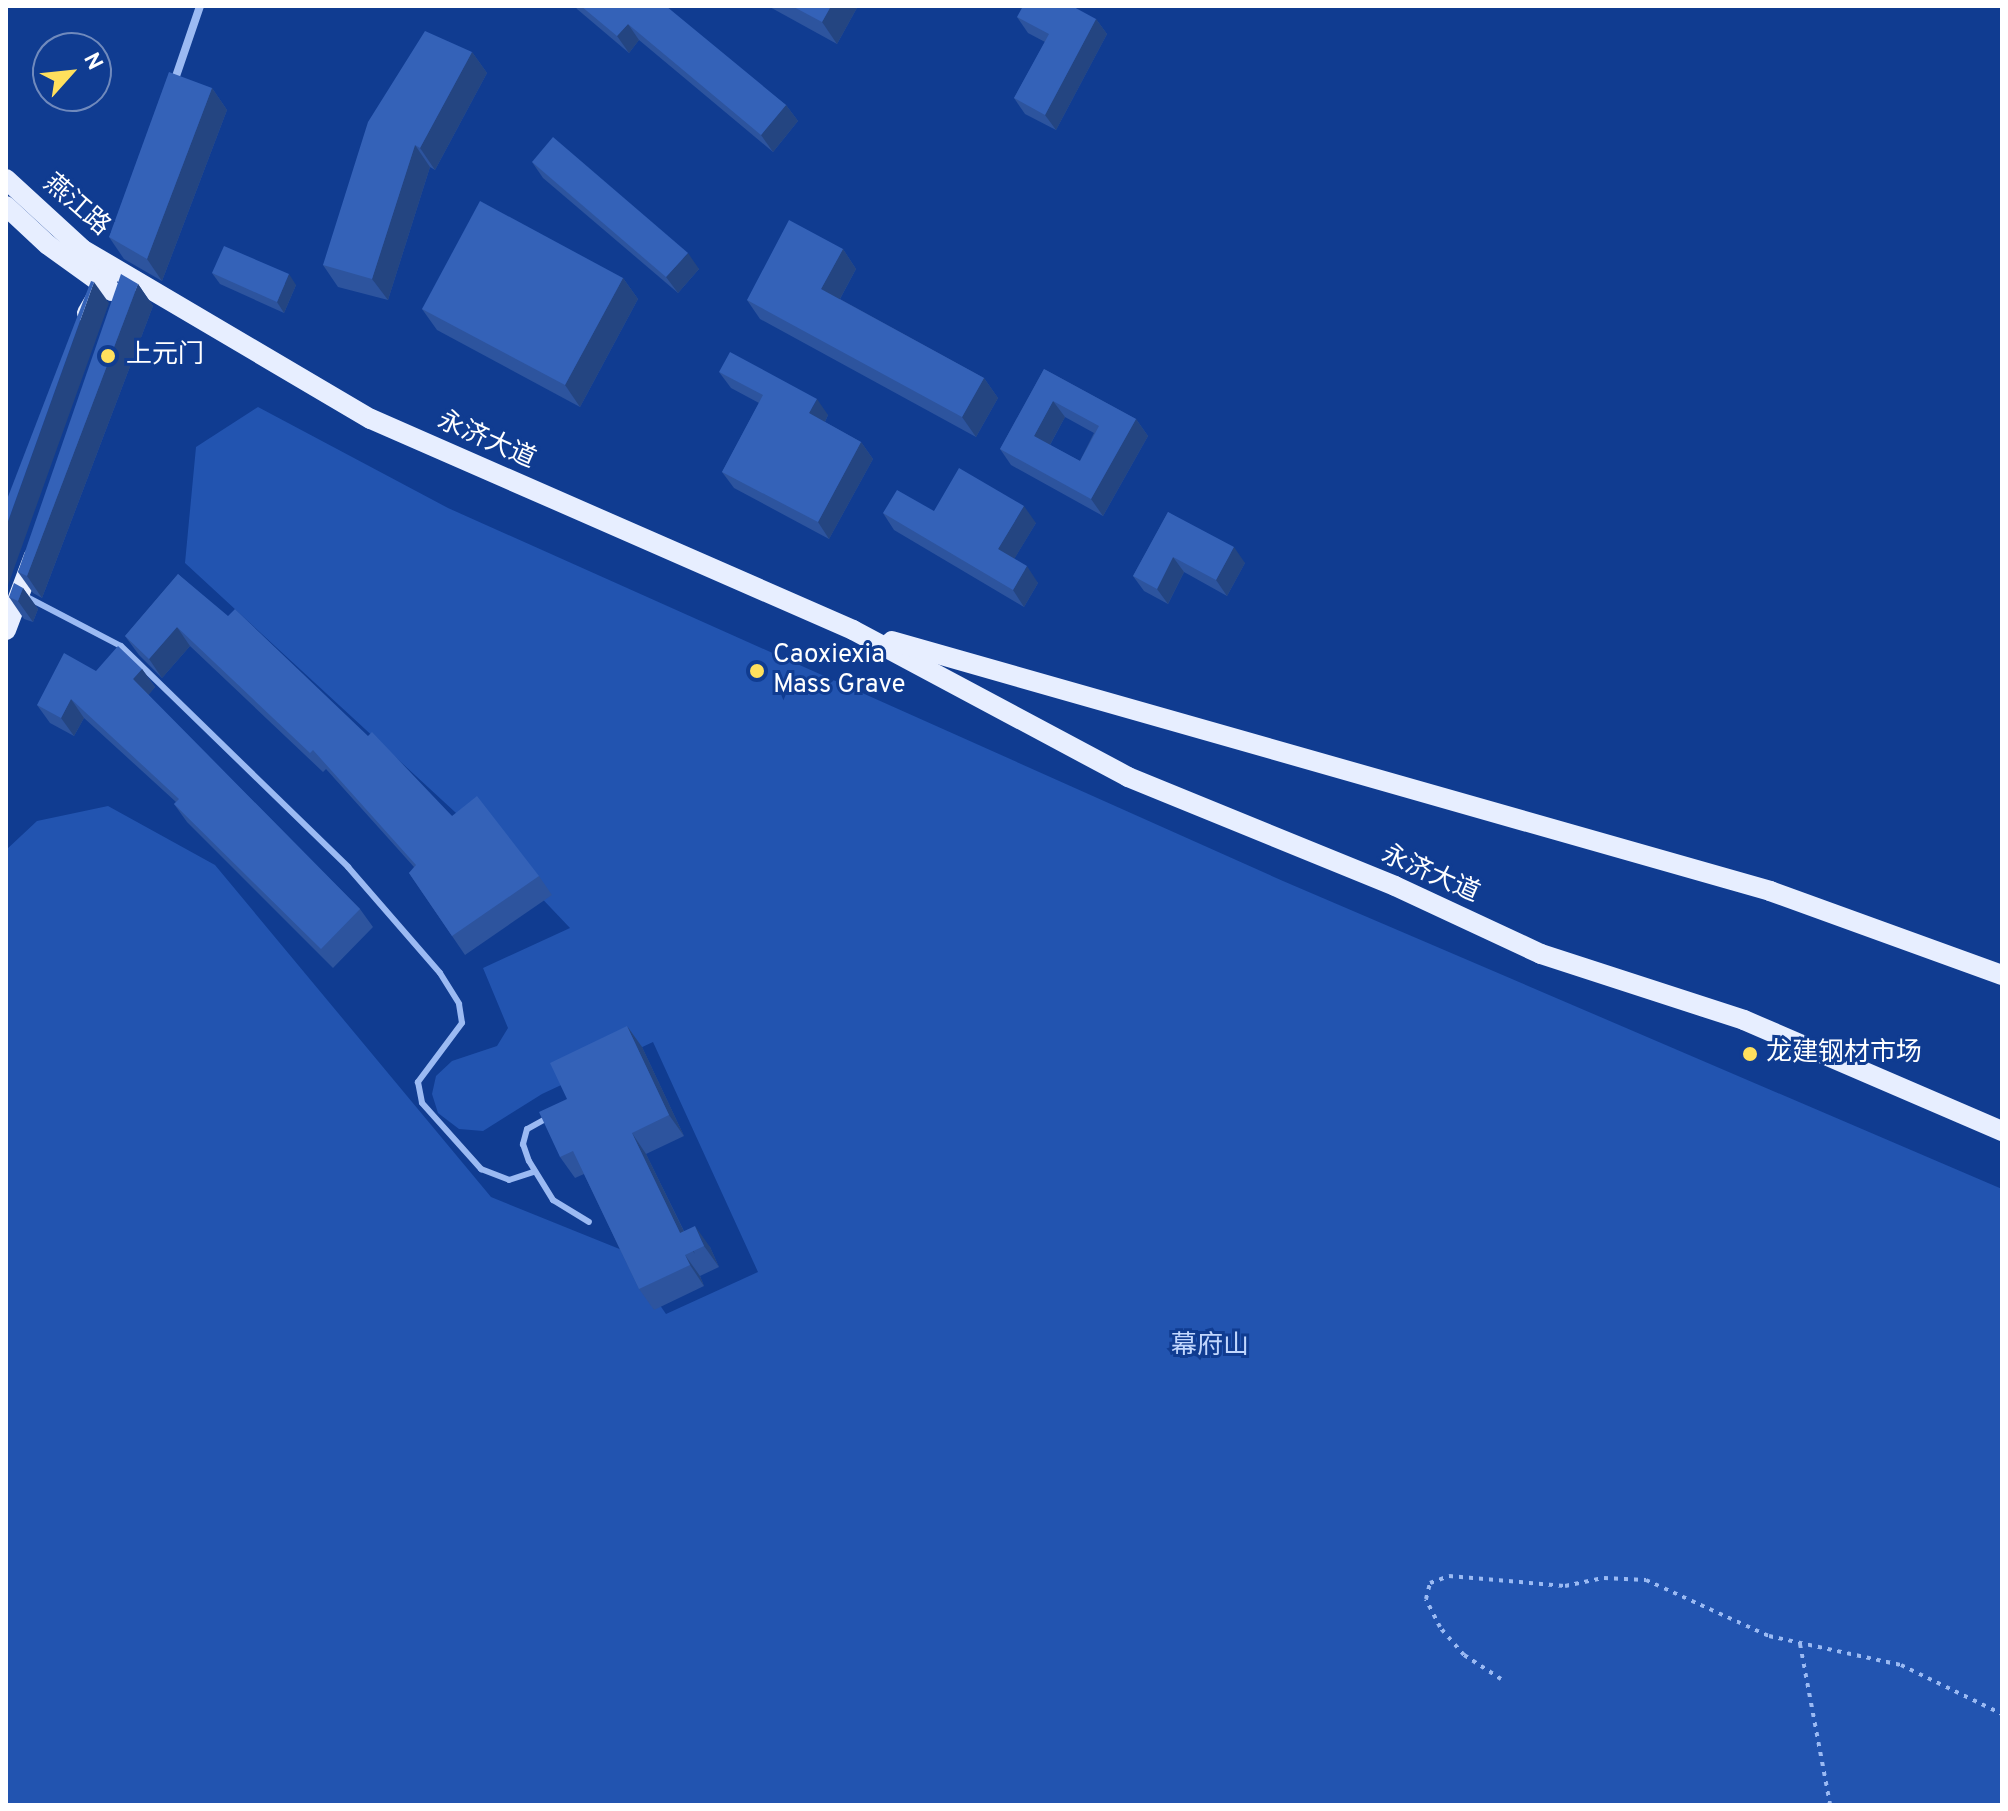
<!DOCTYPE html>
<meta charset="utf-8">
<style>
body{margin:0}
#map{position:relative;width:2008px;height:1811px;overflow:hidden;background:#103c91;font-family:Overpass,"Noto Sans SC",sans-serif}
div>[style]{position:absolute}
.green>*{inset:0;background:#2254b0}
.path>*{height:4px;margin-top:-2px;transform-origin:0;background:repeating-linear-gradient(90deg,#9bbaf3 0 4px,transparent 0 10px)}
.service>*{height:6px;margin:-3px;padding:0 3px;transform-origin:3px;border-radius:3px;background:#9bbaf3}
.minor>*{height:8px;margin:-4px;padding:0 4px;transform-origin:4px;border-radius:4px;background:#9bbaf3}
.primary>*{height:20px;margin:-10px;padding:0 10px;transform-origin:10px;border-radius:10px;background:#e7eeff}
.wall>*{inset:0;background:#2d549e}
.shaded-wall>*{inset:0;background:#244581}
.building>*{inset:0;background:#3462b8}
.dots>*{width:22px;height:22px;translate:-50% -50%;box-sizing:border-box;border:4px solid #103c91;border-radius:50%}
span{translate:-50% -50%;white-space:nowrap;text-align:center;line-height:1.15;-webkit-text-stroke:6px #103c91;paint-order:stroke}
.street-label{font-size:26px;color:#fff}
.poi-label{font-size:26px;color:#fff}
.left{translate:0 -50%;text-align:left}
.park-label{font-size:26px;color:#c2d7fd}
.frame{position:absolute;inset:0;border:8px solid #fff;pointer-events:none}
.north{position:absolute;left:32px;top:32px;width:80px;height:80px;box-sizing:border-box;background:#103c91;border:2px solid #708abd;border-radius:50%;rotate:63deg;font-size:22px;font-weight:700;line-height:32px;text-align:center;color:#fff}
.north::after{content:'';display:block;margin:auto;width:28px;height:36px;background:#ffe05d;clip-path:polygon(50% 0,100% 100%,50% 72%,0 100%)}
</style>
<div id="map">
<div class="green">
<i style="clip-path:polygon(258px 407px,448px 508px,1283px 881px,2002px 1189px,2002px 1805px,6px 1805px,6px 850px,37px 821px,108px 806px,215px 865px,491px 1197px,622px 1250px,666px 1314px,758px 1272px,653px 1042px,542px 1094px,483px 1131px,459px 1129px,438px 1113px,432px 1094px,436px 1076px,452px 1061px,497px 1046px,508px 1028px,483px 968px,570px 928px,494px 848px,185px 563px,196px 447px)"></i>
</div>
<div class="path">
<i style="left:1800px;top:1644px;width:164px;rotate:79.4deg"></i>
<i style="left:1501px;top:1679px;width:44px;rotate:-147deg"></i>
<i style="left:1464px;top:1655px;width:37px;rotate:-131deg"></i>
<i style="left:1440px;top:1627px;width:31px;rotate:-117deg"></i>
<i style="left:1426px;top:1599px;width:16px;rotate:-76deg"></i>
<i style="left:1430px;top:1583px;width:20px;rotate:-20deg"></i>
<i style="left:1449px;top:1576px;width:116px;rotate:4.9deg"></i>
<i style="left:1565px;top:1586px;width:40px;rotate:-12deg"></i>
<i style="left:1604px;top:1578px;width:42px;rotate:2.7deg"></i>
<i style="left:1646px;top:1580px;width:135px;rotate:24.5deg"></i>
<i style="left:1769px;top:1636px;width:135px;rotate:12.4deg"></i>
<i style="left:1901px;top:1665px;width:112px;rotate:25.9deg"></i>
</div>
<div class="service">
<i style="left:23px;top:595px;width:110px;rotate:27.5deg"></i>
<i style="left:121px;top:646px;width:317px;rotate:44.2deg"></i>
<i style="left:348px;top:867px;width:140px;rotate:49deg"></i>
<i style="left:440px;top:973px;width:36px;rotate:58deg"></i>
<i style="left:459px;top:1004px;width:19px;rotate:81deg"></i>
<i style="left:462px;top:1023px;width:74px;rotate:126.7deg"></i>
<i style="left:418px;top:1082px;width:21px;rotate:79deg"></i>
<i style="left:422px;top:1103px;width:89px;rotate:48.2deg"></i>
<i style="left:481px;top:1169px;width:30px;rotate:21deg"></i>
<i style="left:509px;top:1180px;width:26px;rotate:-18deg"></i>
<i style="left:549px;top:1117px;width:25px;rotate:151deg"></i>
<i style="left:527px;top:1129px;width:16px;rotate:105deg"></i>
<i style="left:523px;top:1144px;width:18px;rotate:71deg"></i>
<i style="left:529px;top:1161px;width:46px;rotate:58.4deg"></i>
<i style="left:553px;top:1200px;width:42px;rotate:31.4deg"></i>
</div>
<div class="minor">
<i style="left:173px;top:85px;width:83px;rotate:-71.1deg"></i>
</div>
<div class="primary">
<i style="left:6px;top:179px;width:103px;rotate:42.6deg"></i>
<i style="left:82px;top:249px;width:335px;rotate:30.5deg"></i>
<i style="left:371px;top:419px;width:526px;rotate:23.64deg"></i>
<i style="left:853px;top:630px;width:312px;rotate:28.1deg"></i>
<i style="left:1128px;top:777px;width:288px;rotate:22.2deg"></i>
<i style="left:1395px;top:886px;width:161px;rotate:25deg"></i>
<i style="left:1541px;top:954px;width:213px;rotate:18deg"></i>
<i style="left:1744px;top:1020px;width:281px;rotate:23.3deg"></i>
<i style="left:6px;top:206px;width:57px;rotate:42.9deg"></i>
<i style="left:48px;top:245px;width:79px;rotate:35.7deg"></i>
<i style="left:87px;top:313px;width:51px;rotate:-59.4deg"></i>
<i style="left:6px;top:630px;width:79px;rotate:-69.3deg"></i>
<i style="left:892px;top:641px;width:913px;rotate:15.89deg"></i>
<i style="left:1770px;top:891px;width:247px;rotate:19.9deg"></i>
</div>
<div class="wall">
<i style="clip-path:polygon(575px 6px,659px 6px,786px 105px,798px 121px,773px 152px,639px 40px,629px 53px,577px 9px)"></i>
<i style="clip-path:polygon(768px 6px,858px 6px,837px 44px)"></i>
<i style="clip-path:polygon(1017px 17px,1096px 19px,1107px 34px,1056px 130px,1025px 114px,1014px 98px,1045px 42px,1028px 33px)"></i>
<i style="clip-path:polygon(472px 52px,487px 73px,435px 170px,430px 167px,388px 300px,338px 287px,323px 265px)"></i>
<i style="clip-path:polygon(212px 88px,227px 110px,162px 281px,124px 259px,109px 237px)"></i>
<i style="clip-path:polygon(532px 162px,699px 269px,678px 293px,543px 178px)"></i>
<i style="clip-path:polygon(843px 249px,856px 269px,840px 299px,984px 378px,998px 398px,976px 437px,760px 319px,747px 300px)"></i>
<i style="clip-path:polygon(212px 273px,296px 285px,284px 313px,220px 284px)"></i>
<i style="clip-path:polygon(623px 278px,638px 299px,580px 407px,437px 330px,422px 309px)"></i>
<i style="clip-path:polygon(138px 284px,153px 306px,42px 598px,33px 593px,18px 572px)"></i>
<i style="clip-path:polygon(evenodd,1044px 369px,1136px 419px,1148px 436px,1103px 516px,1011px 465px,1000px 449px,1044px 369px,1065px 417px,1094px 433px,1080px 461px,1050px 445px,1065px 417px)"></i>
<i style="clip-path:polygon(719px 372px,828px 415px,825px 422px,861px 442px,873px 459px,829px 539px,734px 488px,722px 472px,759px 403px,731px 388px)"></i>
<i style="clip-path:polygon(934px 511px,1036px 523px,1014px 559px,1038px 583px,1024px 607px,894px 530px,883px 513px)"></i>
<i style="clip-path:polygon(1168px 512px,1245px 563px,1227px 596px,1184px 572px,1168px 604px,1144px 591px,1133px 576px)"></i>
<i style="clip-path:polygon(178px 574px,452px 816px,539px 876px,552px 895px,465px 955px,409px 873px,414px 867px,326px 769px,323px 772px,190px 646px,162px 678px,139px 655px,125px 636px)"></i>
<i style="clip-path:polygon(23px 588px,38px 609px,33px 622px,24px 619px,9px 597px)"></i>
<i style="clip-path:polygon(142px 669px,155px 687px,148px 695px,360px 909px,373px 927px,333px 968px,187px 822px,174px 804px,176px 802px,84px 718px,74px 736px,50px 723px,37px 705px,96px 671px)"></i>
<i style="clip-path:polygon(627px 1026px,642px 1047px,684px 1136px,646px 1154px,684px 1231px,710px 1247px,719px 1267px,700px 1276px,704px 1286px,654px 1310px,639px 1289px,584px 1174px,575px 1178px,560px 1157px,567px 1099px)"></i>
</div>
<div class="shaded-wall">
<i style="clip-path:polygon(831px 6px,858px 6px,837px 44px,822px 22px)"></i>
<i style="clip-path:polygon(1096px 19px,1107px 34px,1056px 130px,1045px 115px)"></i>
<i style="clip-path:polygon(628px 24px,639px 40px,629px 53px,617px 36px)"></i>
<i style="clip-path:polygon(472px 52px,487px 73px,435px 170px,420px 148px)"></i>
<i style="clip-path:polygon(212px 88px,227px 110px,162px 281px,147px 259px)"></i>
<i style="clip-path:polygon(786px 105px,798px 121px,773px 152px,761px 135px)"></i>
<i style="clip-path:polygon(415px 145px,430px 167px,388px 300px,372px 279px)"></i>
<i style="clip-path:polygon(843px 249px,856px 269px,835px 308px,821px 289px)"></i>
<i style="clip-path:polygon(688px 253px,699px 269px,678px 293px,666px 277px)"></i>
<i style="clip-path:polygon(289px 274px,296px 285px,284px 313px,277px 302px)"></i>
<i style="clip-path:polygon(623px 278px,638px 299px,580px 407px,565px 385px)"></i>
<i style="clip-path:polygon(94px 282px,109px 303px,6px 591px,6px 527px)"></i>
<i style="clip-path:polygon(138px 284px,153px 306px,42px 598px,27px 576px)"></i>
<i style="clip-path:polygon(984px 378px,998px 398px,976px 437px,962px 417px)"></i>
<i style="clip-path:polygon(817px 399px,828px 415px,821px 430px,809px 413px)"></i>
<i style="clip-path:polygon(1053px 401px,1065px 417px,1046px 452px,1034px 436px)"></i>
<i style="clip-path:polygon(1136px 419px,1148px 436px,1103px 516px,1091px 499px)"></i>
<i style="clip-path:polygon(861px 442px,873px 459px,829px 539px,818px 522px)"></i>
<i style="clip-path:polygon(1024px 506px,1036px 523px,1010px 566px,998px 549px)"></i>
<i style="clip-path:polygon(1234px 547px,1245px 563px,1227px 596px,1216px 580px)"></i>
<i style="clip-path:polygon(1173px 557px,1184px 572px,1168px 604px,1157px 589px)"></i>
<i style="clip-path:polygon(1027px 566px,1038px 583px,1024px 607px,1013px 590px)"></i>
<i style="clip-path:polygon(23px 588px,38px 609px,33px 622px,18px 601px)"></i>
<i style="clip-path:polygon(177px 627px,190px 646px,162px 678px,149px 659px)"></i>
<i style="clip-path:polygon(142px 669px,155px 687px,146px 698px,133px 679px)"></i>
<i style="clip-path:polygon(71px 699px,84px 718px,74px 736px,61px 718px)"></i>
<i style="clip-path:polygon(627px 1026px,642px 1047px,684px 1136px,669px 1115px)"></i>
<i style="clip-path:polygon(632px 1133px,646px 1154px,695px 1254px,680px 1233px)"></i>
<i style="clip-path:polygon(695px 1226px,710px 1247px,719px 1267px,704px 1246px)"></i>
<i style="clip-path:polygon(685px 1255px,700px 1276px,704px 1286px,690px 1265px)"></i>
</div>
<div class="building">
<i style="clip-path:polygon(581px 6px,659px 6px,660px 7px,666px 6px,786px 105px,761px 135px,628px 24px,617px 36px)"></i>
<i style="clip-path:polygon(792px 6px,831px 6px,822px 22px)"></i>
<i style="clip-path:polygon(1023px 6px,1072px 6px,1096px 19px,1045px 115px,1014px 98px,1049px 34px,1017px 17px)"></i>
<i style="clip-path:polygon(425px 31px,472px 52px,420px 148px,415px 145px,372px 279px,323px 265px,368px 122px)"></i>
<i style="clip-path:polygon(169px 72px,212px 88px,147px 259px,109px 237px)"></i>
<i style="clip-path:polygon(553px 137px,688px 253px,666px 277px,532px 162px)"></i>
<i style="clip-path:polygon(480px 201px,623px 278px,565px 385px,422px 309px)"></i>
<i style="clip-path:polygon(789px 220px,843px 249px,821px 289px,984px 378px,962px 417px,747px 300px)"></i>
<i style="clip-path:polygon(224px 246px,289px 274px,277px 302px,212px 273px)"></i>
<i style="clip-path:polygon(121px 274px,138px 284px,27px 576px,18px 572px)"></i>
<i style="clip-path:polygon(91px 281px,94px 282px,6px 527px,6px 502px)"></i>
<i style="clip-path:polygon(730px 352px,817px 399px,809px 413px,861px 442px,818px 522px,722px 472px,763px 395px,719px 372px)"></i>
<i style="clip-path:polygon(evenodd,1044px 369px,1136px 419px,1091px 499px,1000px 449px,1044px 369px,1053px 401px,1099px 426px,1080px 461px,1034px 436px,1053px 401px)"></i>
<i style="clip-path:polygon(959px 468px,1024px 506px,998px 549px,1027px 566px,1013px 590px,883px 513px,897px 490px,934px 511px)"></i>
<i style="clip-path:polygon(1168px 512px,1234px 547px,1216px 580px,1173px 557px,1157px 589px,1133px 576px)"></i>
<i style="clip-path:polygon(178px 574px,228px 616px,235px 609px,368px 736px,372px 732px,452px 816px,477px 796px,539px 876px,452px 936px,409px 873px,416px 865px,313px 750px,310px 753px,177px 627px,149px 659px,125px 636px)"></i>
<i style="clip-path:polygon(14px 583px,23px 588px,18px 601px,9px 597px)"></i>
<i style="clip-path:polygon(118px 646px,142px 669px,133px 679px,360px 909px,321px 949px,174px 804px,179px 799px,71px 699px,61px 718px,37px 705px,64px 653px,96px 671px)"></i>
<i style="clip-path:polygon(627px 1026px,669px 1115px,632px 1133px,680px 1233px,695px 1226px,704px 1246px,685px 1255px,690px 1265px,639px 1289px,573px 1151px,560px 1157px,539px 1112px,567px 1099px,550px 1063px)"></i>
</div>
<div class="dots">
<i style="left:108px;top:356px;background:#ffe05d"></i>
<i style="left:757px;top:671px;background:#ffe05d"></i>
<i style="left:1750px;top:1054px;background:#ffe05d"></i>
</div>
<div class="street-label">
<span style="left:76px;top:206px;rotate:41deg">燕江路</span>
<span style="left:486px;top:441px;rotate:24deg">永济大道</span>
<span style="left:1430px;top:875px;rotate:24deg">永济大道</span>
</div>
<div class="poi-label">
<span class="left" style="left:126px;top:356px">上元门</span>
<span class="left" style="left:773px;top:671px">Caoxiexia<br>Mass Grave</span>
<span class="left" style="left:1766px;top:1054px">龙建钢材市场</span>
</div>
<div class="park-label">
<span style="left:1210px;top:1347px">幕府山</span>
</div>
<div class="frame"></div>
<div class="north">N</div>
</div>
